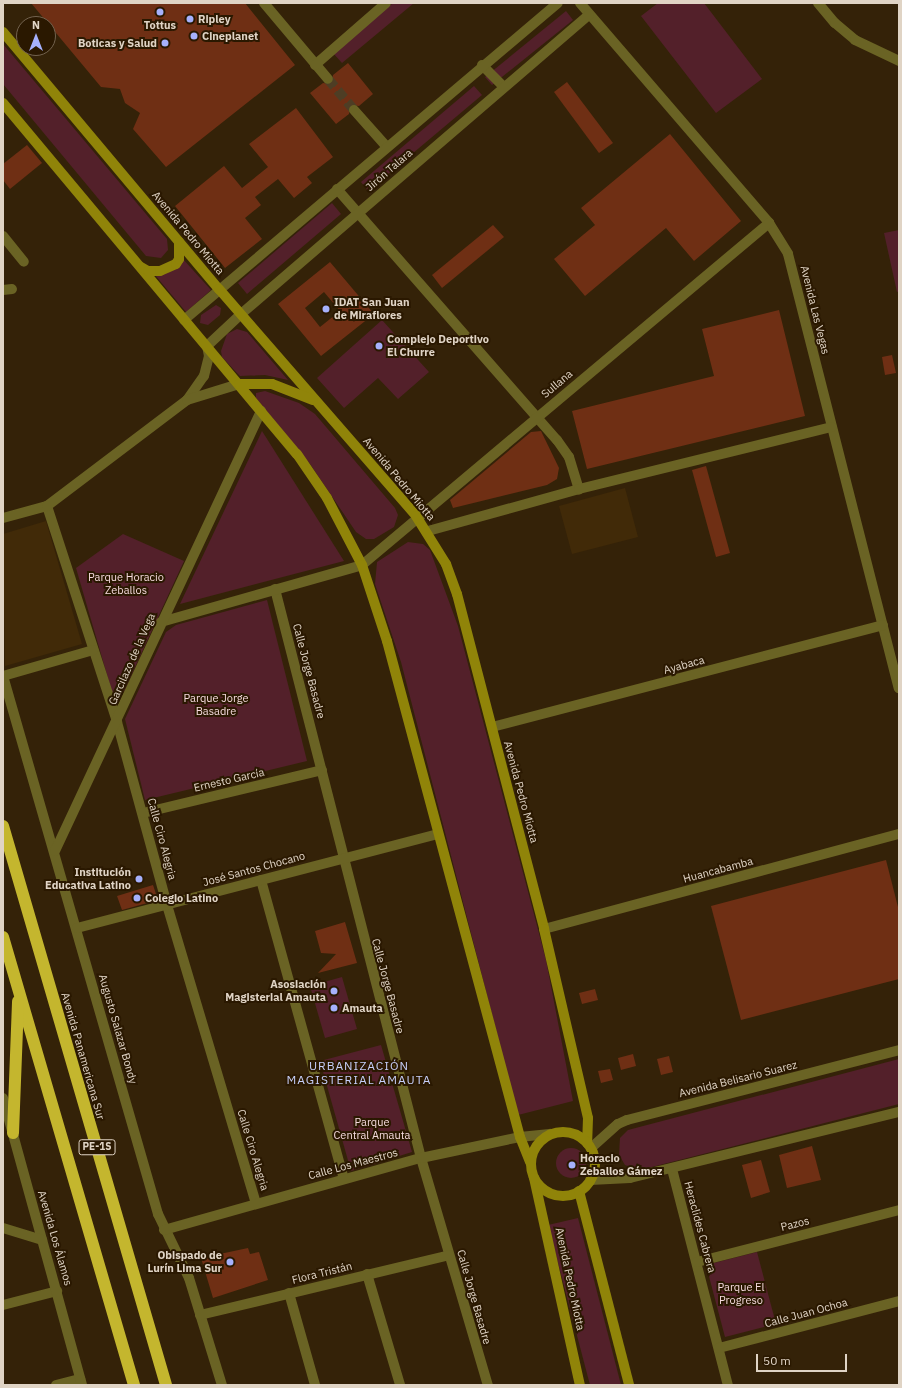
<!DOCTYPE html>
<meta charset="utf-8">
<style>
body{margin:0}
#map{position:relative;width:902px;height:1388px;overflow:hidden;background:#342208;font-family:"IBM Plex Sans",sans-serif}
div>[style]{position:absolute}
.built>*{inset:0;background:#412a08}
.green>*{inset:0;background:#53202a}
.round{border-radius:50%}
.building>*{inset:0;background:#6f2f14}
.minor-tunnel>*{height:10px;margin-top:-5px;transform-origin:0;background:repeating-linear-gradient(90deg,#4e3d24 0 10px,transparent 0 15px)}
.minor>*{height:10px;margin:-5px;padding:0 5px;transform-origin:5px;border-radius:5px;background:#6a6324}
.tertiary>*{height:10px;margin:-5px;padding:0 5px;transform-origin:5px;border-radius:5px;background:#6a6324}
.secondary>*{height:10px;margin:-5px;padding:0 5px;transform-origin:5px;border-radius:5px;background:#908409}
.secondary>.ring{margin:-5px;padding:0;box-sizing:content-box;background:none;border:10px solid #908409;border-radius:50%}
.motorway>*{height:12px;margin:-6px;padding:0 6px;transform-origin:6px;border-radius:6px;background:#c4b62e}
.dots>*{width:11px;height:11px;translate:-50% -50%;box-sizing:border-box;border:2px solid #2a1800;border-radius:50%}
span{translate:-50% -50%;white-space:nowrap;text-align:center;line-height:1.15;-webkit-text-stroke:4px #2a1800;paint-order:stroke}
.shield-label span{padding:1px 3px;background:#2a1800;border:1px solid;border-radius:3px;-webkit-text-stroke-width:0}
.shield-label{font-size:10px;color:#e0d4c5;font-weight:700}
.poi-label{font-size:11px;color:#e0d4c5;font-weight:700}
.left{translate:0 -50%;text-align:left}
.right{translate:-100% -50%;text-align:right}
.street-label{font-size:11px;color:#e0d4c5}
.park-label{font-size:11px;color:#f6dbde}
.neighbourhood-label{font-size:12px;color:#c7cff9;letter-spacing:1px}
.frame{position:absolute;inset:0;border:4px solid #e0d4c5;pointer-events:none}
.north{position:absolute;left:16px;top:16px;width:40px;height:40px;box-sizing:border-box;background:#2a1800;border:1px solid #73634f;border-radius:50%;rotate:0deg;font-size:11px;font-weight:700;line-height:16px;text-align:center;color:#e0d4c5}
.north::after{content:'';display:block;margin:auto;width:14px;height:18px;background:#a6b1fc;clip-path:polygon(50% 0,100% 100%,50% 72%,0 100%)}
.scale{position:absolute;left:756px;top:1354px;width:91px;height:18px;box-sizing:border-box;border:2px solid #e0d4c5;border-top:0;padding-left:5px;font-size:12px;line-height:14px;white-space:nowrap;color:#e0d4c5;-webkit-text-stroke:3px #2a1800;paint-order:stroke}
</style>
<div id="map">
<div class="built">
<i style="clip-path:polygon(625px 488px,638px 537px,572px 554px,559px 506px)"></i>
<i style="clip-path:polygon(46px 521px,82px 644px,5px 666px,3px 534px)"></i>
</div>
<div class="green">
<i style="clip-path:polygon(393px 3px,414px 3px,342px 63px,333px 53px)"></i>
<i style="clip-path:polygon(658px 3px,704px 3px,762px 79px,716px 113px,641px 16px)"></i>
<i style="clip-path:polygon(566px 11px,573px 20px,492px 85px,485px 77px)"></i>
<i style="clip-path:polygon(3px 44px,167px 239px,168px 250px,161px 258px,146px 256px,3px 84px)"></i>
<i style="clip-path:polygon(474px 86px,482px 95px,368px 191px,361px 182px)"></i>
<i style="clip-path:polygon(332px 203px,341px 214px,247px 294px,238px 283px)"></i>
<i style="clip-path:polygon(899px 230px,899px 291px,897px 292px,884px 233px)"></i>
<i style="clip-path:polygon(182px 258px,211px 290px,186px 312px,155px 275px)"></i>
<i style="clip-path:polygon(216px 305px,221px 308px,220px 315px,208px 325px,200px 323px,201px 315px)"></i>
<i style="clip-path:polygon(382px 320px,429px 372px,398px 399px,378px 378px,344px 408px,317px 378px)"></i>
<i style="clip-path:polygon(237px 329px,247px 332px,288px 380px,265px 375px,240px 376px,236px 372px,222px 357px,221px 351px,227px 334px)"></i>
<i style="clip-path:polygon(265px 391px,299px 403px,315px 414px,395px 508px,398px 515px,394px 527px,374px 539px,366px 539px,356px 532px,310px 464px,256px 398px,256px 393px)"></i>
<i style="clip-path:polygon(262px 431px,344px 561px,180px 604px)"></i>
<i style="clip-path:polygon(123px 534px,184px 561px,124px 691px,119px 695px,112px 692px,76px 568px)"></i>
<i style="clip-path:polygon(408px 542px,423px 544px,430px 550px,458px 626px,546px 960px,573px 1101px,518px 1115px,401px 662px,375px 584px,377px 562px)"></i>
<i style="clip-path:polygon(267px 600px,307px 761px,145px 800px,125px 719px,166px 632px,176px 625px)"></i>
<i style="clip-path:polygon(342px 977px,357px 1029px,325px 1038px,310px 986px)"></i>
<i style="clip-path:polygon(381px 1045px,412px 1152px,351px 1171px,320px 1061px)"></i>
<i style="clip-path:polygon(899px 1059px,899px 1104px,640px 1170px,625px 1165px,619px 1155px,620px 1138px,628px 1130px)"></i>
<i class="round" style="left:556px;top:1148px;width:30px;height:30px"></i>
<i style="clip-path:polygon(578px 1218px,621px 1385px,590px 1385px,548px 1225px)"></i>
<i style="clip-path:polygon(757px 1252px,776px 1324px,725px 1337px,706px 1265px)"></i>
</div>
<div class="building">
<i style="clip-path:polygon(31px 3px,245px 3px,295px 65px,166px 167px,133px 129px,140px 113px,125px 103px,120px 89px,101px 87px)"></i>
<i style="clip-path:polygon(348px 63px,373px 94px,359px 106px,350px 105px,349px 114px,336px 124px,310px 93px,323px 83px,332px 84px,333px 75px)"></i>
<i style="clip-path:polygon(567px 82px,613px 143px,599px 153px,554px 92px)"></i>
<i style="clip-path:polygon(296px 108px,333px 157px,307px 177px,312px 183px,294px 198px,278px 179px,255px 197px,261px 205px,245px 218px,262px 239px,225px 268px,175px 206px,224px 166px,242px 188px,268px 167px,249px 144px)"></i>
<i style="clip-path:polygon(670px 134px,741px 221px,694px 261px,666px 228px,585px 296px,554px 259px,595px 225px,581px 208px)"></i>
<i style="clip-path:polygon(27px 145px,42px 163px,10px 189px,3px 180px,3px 164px)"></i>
<i style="clip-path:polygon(493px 225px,504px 237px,442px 288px,432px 275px)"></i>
<i style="clip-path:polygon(evenodd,330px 262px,374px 314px,321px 356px,278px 304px,330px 262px,324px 292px,340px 311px,320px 327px,305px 308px,324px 292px)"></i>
<i style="clip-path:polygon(779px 310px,805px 416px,587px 469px,572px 411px,714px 376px,702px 329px)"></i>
<i style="clip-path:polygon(892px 355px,896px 373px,885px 375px,882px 357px)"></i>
<i style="clip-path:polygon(541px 431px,559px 468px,557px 479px,547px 485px,453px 508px,450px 500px,531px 432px)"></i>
<i style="clip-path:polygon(706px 466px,730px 553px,716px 557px,692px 470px)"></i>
<i style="clip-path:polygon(886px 860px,899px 911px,899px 979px,741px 1020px,711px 906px)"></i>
<i style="clip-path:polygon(153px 885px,158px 900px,122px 910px,117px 896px)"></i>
<i style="clip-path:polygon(345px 922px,357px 963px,318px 973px,336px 954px,321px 953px,315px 931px)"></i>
<i style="clip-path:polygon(595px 989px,598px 1000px,582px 1004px,579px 993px)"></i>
<i style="clip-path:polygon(633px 1054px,636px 1066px,621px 1070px,618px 1058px)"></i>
<i style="clip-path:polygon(669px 1056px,673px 1072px,661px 1075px,657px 1059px)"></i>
<i style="clip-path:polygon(610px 1069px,613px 1080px,601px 1083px,598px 1071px)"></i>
<i style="clip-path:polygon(812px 1146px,821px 1180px,787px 1188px,779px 1155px)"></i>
<i style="clip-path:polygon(761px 1160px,770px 1192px,751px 1198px,742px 1165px)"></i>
<i style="clip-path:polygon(248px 1248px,250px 1254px,259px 1252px,268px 1280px,213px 1298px,201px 1258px)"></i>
</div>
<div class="minor-tunnel">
<i style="left:328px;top:79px;width:40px;rotate:50deg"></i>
</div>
<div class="minor">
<i style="left:264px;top:3px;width:99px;rotate:49.9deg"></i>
<i style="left:580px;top:3px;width:290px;rotate:49.3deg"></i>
<i style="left:769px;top:223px;width:36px;rotate:58deg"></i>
<i style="left:788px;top:254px;width:448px;rotate:75.7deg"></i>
<i style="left:818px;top:3px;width:26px;rotate:50deg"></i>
<i style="left:835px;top:23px;width:26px;rotate:40deg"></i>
<i style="left:855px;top:40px;width:49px;rotate:25.5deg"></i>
<i style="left:315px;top:65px;width:94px;rotate:-41.1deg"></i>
<i style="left:482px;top:65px;width:31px;rotate:45deg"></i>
<i style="left:354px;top:110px;width:48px;rotate:48.4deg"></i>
<i style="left:337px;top:189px;width:334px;rotate:48.8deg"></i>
<i style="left:557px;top:440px;width:21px;rotate:55deg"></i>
<i style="left:569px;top:457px;width:34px;rotate:73deg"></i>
<i style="left:3px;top:236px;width:33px;rotate:51deg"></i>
<i style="left:3px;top:290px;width:9px;rotate:-6deg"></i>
<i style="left:184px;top:320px;width:490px;rotate:-40.3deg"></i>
<i style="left:187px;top:400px;width:29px;rotate:-55deg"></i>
<i style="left:204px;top:376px;width:21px;rotate:-76deg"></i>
<i style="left:209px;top:356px;width:10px;rotate:-101deg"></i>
<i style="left:207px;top:346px;width:47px;rotate:-43.3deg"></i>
<i style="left:241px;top:314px;width:459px;rotate:-40.7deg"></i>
<i style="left:47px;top:506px;width:227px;rotate:72deg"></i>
<i style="left:117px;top:722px;width:190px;rotate:74.7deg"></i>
<i style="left:167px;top:905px;width:311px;rotate:73.4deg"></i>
<i style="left:3px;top:518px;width:46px;rotate:-15.3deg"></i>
<i style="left:47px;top:506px;width:176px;rotate:-37.1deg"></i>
<i style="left:187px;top:400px;width:54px;rotate:-17.1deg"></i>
<i style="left:428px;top:531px;width:157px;rotate:-15.5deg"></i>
<i style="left:579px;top:489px;width:260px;rotate:-13.8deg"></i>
<i style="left:275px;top:589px;width:587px;rotate:75.61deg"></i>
<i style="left:421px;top:1158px;width:237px;rotate:73.6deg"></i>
<i style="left:161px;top:622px;width:209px;rotate:-15.8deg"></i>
<i style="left:362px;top:565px;width:532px;rotate:-40.04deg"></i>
<i style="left:3px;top:676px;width:560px;rotate:73.93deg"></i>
<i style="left:158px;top:1214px;width:71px;rotate:64.2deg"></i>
<i style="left:189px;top:1278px;width:112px;rotate:72.9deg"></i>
<i style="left:3px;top:676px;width:94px;rotate:-16.1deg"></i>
<i style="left:492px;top:727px;width:404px;rotate:-14.6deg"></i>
<i style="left:143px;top:813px;width:184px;rotate:-13.5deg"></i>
<i style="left:55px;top:851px;width:486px;rotate:-64.9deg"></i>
<i style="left:261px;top:880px;width:310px;rotate:74.5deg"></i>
<i style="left:77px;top:928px;width:372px;rotate:-14.6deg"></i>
<i style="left:544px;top:929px;width:367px;rotate:-15deg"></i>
<i style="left:672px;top:1169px;width:223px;rotate:75.5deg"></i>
<i style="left:164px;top:1230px;width:267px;rotate:-15.7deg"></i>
<i style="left:421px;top:1158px;width:101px;rotate:-12deg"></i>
<i style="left:520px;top:1137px;width:30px;rotate:-6deg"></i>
<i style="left:697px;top:1262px;width:209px;rotate:-14.4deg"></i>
<i style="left:367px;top:1274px;width:116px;rotate:73.4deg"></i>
<i style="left:289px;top:1293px;width:96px;rotate:74.2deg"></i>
<i style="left:3px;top:1305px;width:56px;rotate:-14.5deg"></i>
<i style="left:200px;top:1315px;width:256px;rotate:-13.5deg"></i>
<i style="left:719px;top:1348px;width:186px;rotate:-14.6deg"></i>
<i style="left:56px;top:1385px;width:25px;rotate:-14deg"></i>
</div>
<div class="tertiary">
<i style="left:3px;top:1098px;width:298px;rotate:74.6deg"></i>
<i style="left:591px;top:1148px;width:36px;rotate:-42deg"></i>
<i style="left:618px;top:1124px;width:10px;rotate:-24deg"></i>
<i style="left:627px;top:1120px;width:281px;rotate:-14.4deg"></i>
<i style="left:590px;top:1180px;width:40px;rotate:-2.9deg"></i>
<i style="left:630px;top:1178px;width:277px;rotate:-13.8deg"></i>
<i style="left:3px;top:1228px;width:41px;rotate:17.1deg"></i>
</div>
<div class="secondary">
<i style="left:3px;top:32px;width:336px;rotate:50deg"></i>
<i style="left:219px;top:289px;width:301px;rotate:49deg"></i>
<i style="left:416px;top:516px;width:57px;rotate:58deg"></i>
<i style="left:446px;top:564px;width:32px;rotate:70deg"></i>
<i style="left:457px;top:594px;width:346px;rotate:75.4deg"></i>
<i style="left:544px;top:929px;width:194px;rotate:76.9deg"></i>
<i style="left:588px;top:1118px;width:25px;rotate:92deg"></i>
<i style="left:3px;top:103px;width:458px;rotate:50.1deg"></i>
<i style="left:297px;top:454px;width:53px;rotate:55.7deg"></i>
<i style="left:327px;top:498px;width:76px;rotate:62.4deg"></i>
<i style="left:362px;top:565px;width:80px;rotate:71.8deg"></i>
<i style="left:387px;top:641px;width:514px;rotate:74.99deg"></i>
<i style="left:520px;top:1137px;width:27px;rotate:68deg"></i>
<i style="left:141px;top:267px;width:8px;rotate:30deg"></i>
<i style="left:148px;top:271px;width:12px"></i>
<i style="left:160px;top:271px;width:17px;rotate:-24deg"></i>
<i style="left:176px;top:264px;width:6px;rotate:-59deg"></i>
<i style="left:179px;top:259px;width:17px;rotate:-90deg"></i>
<i style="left:239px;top:384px;width:33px"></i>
<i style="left:272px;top:384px;width:44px;rotate:21.3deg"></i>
<i class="ring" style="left:531px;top:1132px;width:54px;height:54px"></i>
<i style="left:534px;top:1178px;width:212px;rotate:77.5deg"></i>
<i style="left:579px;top:1191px;width:200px;rotate:75.5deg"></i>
</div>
<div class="motorway">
<i style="left:3px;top:826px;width:582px;rotate:73.74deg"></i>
<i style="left:3px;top:937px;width:467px;rotate:73.7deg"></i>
<i style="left:13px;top:1133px;width:132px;rotate:-87.8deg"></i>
</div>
<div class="dots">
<i style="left:160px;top:12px;background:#a6b1fc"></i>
<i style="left:190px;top:19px;background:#a6b1fc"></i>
<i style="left:194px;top:36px;background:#a6b1fc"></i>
<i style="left:165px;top:43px;background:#a6b1fc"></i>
<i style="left:326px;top:309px;background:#a6b1fc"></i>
<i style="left:379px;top:346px;background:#a6b1fc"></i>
<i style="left:139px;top:879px;background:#a6b1fc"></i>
<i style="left:137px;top:898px;background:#a6b1fc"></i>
<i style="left:334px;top:991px;background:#a6b1fc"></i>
<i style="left:334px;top:1008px;background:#a6b1fc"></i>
<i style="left:572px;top:1165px;background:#a6b1fc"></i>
<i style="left:230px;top:1262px;background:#a6b1fc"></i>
</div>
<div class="shield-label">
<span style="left:97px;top:1147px">PE-1S</span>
</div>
<div class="poi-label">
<span class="left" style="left:198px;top:19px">Ripley</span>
<span style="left:160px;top:25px">Tottus</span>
<span class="left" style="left:202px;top:36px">Cineplanet</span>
<span class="right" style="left:157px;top:43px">Boticas y Salud</span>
<span class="left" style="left:334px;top:309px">IDAT San Juan<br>de Miraflores</span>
<span class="left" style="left:387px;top:346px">Complejo Deportivo<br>El Churre</span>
<span class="right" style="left:131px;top:879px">Institución<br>Educativa Latino</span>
<span class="left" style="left:145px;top:898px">Colegio Latino</span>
<span class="right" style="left:326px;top:991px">Asosiación<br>Magisterial Amauta</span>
<span class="left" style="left:342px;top:1008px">Amauta</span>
<span class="left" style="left:580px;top:1165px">Horacio<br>Zeballos Gámez</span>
<span class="right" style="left:222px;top:1262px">Obispado de<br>Lurín Lima Sur</span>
</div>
<div class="street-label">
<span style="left:389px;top:170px;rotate:-41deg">Jirón Talara</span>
<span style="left:188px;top:233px;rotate:50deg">Avenida Pedro Miotta</span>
<span style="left:815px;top:310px;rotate:76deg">Avenida Las Vegas</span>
<span style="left:557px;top:384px;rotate:-40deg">Sullana</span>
<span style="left:399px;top:479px;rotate:50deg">Avenida Pedro Miotta</span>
<span style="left:132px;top:659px;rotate:-66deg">Garcilazo de la Vega</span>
<span style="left:684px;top:665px;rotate:-15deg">Ayabaca</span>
<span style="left:309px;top:671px;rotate:75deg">Calle Jorge Basadre</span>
<span style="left:229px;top:780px;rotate:-13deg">Ernesto García</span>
<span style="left:521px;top:792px;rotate:75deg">Avenida Pedro Miotta</span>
<span style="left:162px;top:839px;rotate:75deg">Calle Ciro Alegria</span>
<span style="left:254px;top:869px;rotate:-15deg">José Santos Chocano</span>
<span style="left:718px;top:870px;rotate:-15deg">Huancabamba</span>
<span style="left:388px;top:986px;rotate:75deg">Calle Jorge Basadre</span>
<span style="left:118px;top:1029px;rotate:74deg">Augusto Salazar Bondy</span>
<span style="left:83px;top:1056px;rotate:74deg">Avenida Panamericana Sur</span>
<span style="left:738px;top:1079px;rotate:-14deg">Avenida Belisario Suarez</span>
<span style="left:253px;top:1150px;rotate:73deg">Calle Ciro Alegria</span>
<span style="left:353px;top:1164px;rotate:-15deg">Calle Los Maestros</span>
<span style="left:795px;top:1224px;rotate:-14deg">Pazos</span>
<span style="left:700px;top:1227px;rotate:75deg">Heraclides Cabrera</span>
<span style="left:55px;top:1238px;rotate:74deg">Avenida Los Álamos</span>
<span style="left:322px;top:1273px;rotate:-14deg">Flora Tristán</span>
<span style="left:570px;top:1279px;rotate:78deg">Avenida Pedro Miotta</span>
<span style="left:474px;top:1297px;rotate:74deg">Calle Jorge Basadre</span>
<span style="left:806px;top:1313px;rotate:-15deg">Calle Juan Ochoa</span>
</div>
<div class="park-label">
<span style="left:126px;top:584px">Parque Horacio<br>Zeballos</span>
<span style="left:216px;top:705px">Parque Jorge<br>Basadre</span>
<span style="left:372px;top:1129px">Parque<br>Central Amauta</span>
<span style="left:741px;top:1294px">Parque El<br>Progreso</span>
</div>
<div class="neighbourhood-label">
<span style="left:359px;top:1073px">URBANIZACIÓN<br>MAGISTERIAL AMAUTA</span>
</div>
<div class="frame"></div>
<div class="north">N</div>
<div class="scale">50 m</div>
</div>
